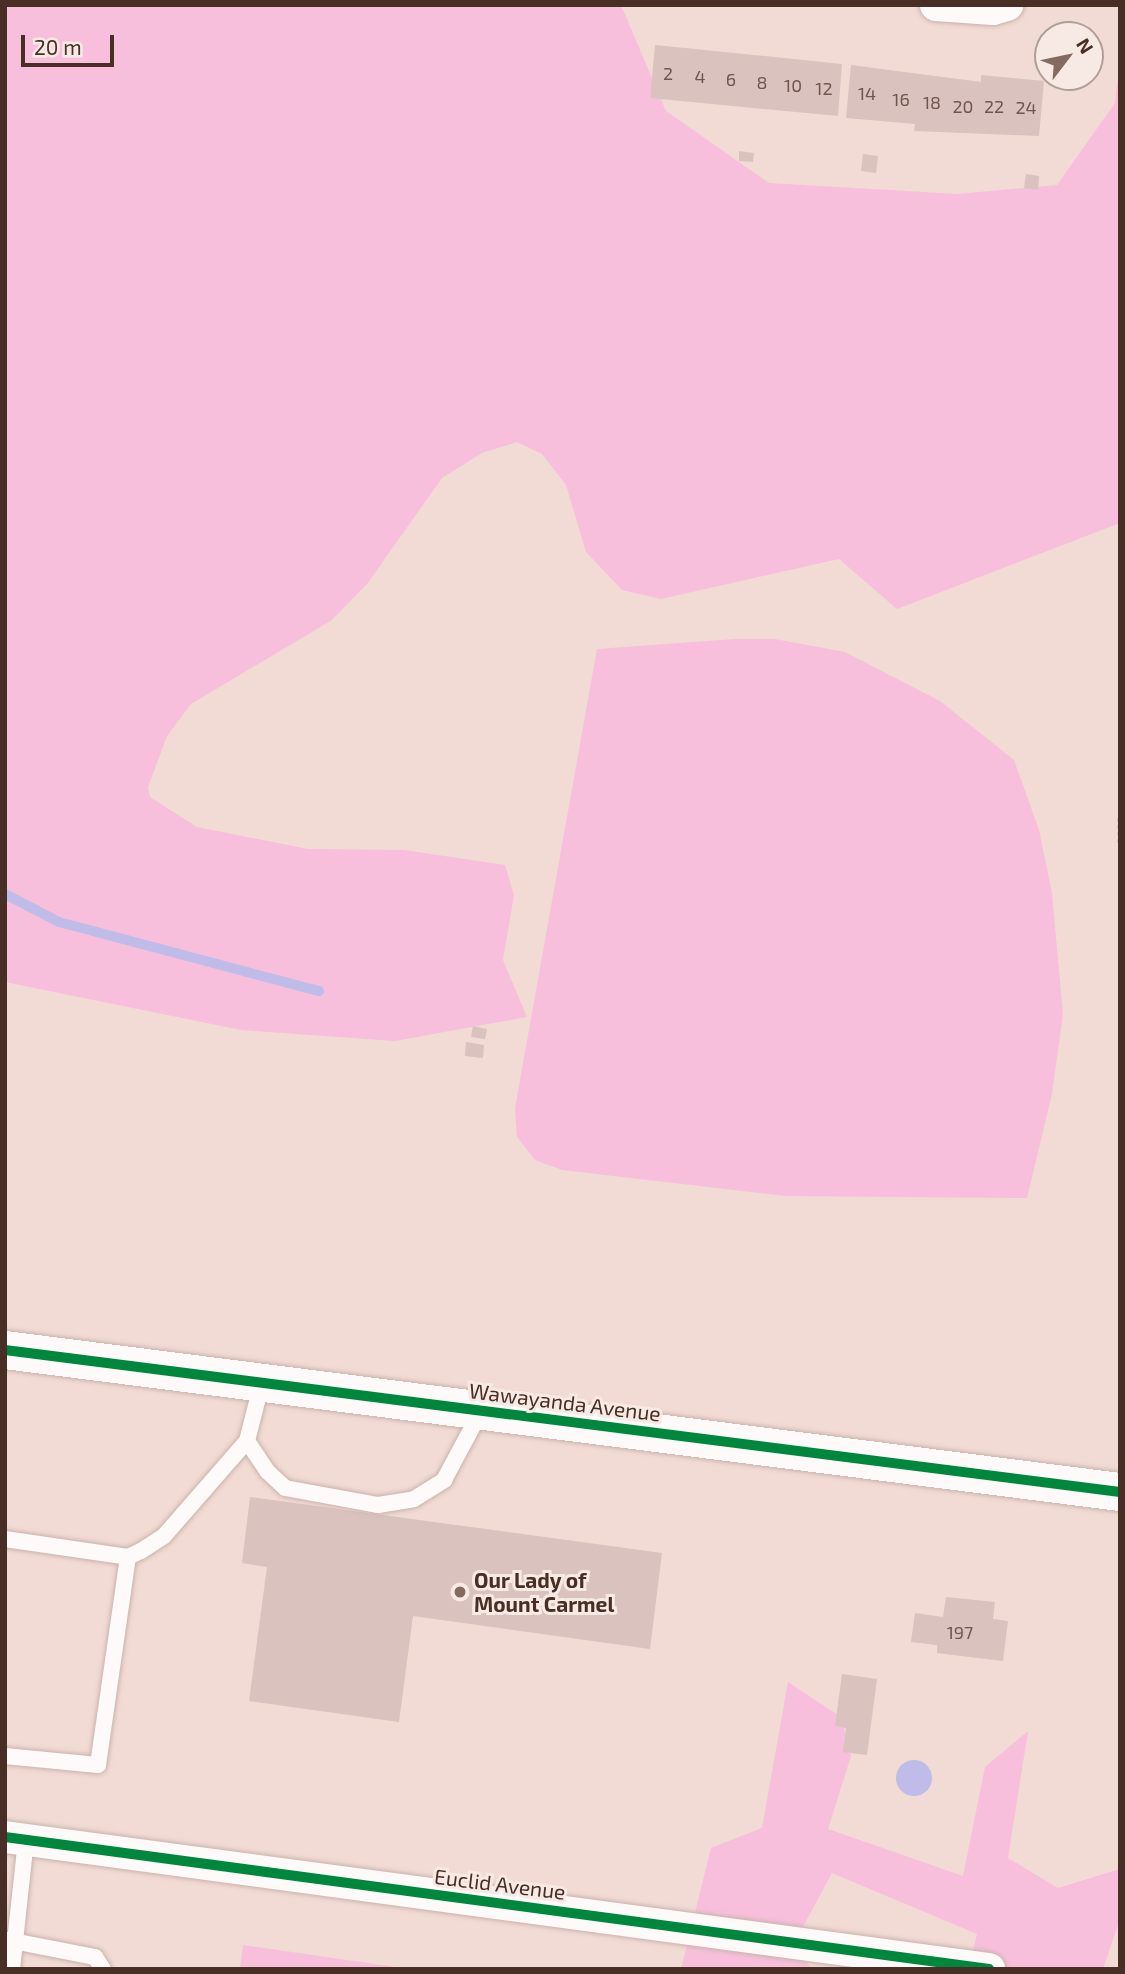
<!DOCTYPE html>
<style>
body{margin:0}
#map{position:relative;width:1125px;height:1974px;overflow:hidden;background:#f1dbd4;font-family:"Exo 2",sans-serif}
div>[style]{position:absolute}
.green>*{inset:0;background:#f7bfdb}
.water>*{inset:0;background:#bfbcea}
.round{border-radius:50%}
.stream>*{height:10px;margin:-5px;padding:0 5px;transform-origin:5px;border-radius:5px;background:#bfbcea}
.building>*{inset:0;background:#dac2bf}
.path>*{height:4.5px;margin-top:-2.25px;transform-origin:0;background:repeating-linear-gradient(90deg,#ccc1be 0 3.5px,transparent 0 7px)}
.roads{filter:drop-shadow(0 0 2px #c9b3ab) drop-shadow(0 0 2px #c9b3ab)}
.service>*{height:16px;margin:-8px;padding:0 8px;transform-origin:8px;border-radius:8px;background:#fdfaf9}
.minor>*{height:32px;margin:-16px;padding:0 16px;transform-origin:16px;border-radius:16px;background:#fdfaf9}
.tertiary>*{height:38px;margin:-19px;padding:0 19px;transform-origin:19px;border-radius:19px;background:#fdfaf9}
.cycleway>*{height:10px;margin:-5px;padding:0 5px;transform-origin:5px;border-radius:5px;background:#00873e}
.dots>*{width:19px;height:19px;translate:-50% -50%;box-sizing:border-box;border:4px solid #f7e9e4;border-radius:50%}
span{translate:-50% -50%;white-space:nowrap;text-align:center;line-height:1.15;-webkit-text-stroke:6px #f7e9e4;paint-order:stroke}
.number-label{font-size:18px;color:#70564e}
.number-label span{-webkit-text-stroke-width:0}
.street-label{font-size:21px;color:#482e24}
.poi-label{font-size:21px;color:#482e24;font-weight:700}
.left{translate:0 -50%;text-align:left}
.frame{position:absolute;inset:0;border:7px solid #482e24;pointer-events:none}
.north{position:absolute;left:1034px;top:21px;width:70px;height:70px;box-sizing:border-box;background:#f7e9e4;border:2px solid #b19e97;border-radius:50%;rotate:58deg;font-size:19px;font-weight:700;line-height:28px;text-align:center;color:#482e24}
.north::after{content:'';display:block;margin:auto;width:24px;height:32px;background:#836b62;clip-path:polygon(50% 0,100% 100%,50% 72%,0 100%)}
.scale{position:absolute;left:21px;top:35px;width:93px;height:32px;box-sizing:border-box;border:4px solid #482e24;border-top:0;padding-left:9px;font-size:21px;line-height:24px;white-space:nowrap;color:#482e24;-webkit-text-stroke:5px #f7e9e4;paint-order:stroke}
</style>
<div id="map">
<div class="green">
<i style="clip-path:polygon(5px 5px,621px 5px,666px 111px,769px 183px,957px 194px,1057px 185px,1115px 103px,1120px 59px,1120px 523px,897px 609px,839px 559px,661px 599px,622px 590px,586px 552px,566px 485px,542px 454px,517px 442px,482px 453px,442px 478px,367px 584px,332px 620px,191px 704px,167px 736px,148px 787px,150px 797px,197px 827px,308px 849px,404px 850px,505px 865px,514px 895px,503px 960px,527px 1017px,395px 1041px,241px 1030px,5px 982px)"></i>
<i style="clip-path:polygon(735px 639px,775px 639px,845px 652px,940px 701px,1014px 760px,1039px 830px,1052px 893px,1063px 1014px,1052px 1094px,1027px 1198px,785px 1196px,562px 1170px,535px 1160px,517px 1137px,515px 1108px,597px 649px)"></i>
<i style="clip-path:polygon(788px 1682px,841px 1717px,851px 1756px,828px 1829px,963px 1876px,985px 1767px,1028px 1731px,1008px 1858px,1058px 1888px,1120px 1869px,1120px 1919px,1103px 1969px,969px 1969px,977px 1934px,832px 1873px,791px 1949px,813px 1969px,681px 1969px,711px 1848px,762px 1828px)"></i>
<i style="clip-path:polygon(243px 1945px,409px 1969px,240px 1969px)"></i>
</div>
<div class="water">
<i class="round" style="left:896px;top:1760px;width:36px;height:36px"></i>
</div>
<div class="stream">
<i style="left:5px;top:894px;width:61px;rotate:27.4deg"></i>
<i style="left:59px;top:922px;width:269px;rotate:14.9deg"></i>
</div>
<div class="building">
<i style="clip-path:polygon(655px 45px,842px 64px,838px 116px,650px 98px)"></i>
<i style="clip-path:polygon(851px 65px,981px 82px,981px 75px,1044px 81px,1039px 136px,914px 131px,915px 124px,846px 118px)"></i>
<i style="clip-path:polygon(739px 151px,754px 153px,753px 162px,739px 161px)"></i>
<i style="clip-path:polygon(863px 154px,878px 156px,876px 173px,861px 171px)"></i>
<i style="clip-path:polygon(1026px 174px,1039px 176px,1038px 190px,1024px 188px)"></i>
<i style="clip-path:polygon(473px 1026px,487px 1029px,485px 1039px,471px 1037px)"></i>
<i style="clip-path:polygon(466px 1042px,484px 1045px,483px 1058px,465px 1056px)"></i>
<i style="clip-path:polygon(250px 1497px,662px 1553px,650px 1649px,413px 1616px,399px 1722px,249px 1701px,267px 1567px,242px 1563px)"></i>
<i style="clip-path:polygon(946px 1597px,995px 1602px,993px 1619px,1008px 1621px,1003px 1661px,937px 1653px,937px 1645px,911px 1642px,915px 1613px,943px 1617px)"></i>
<i style="clip-path:polygon(842px 1674px,877px 1679px,867px 1755px,843px 1752px,846px 1728px,835px 1726px)"></i>
</div>
<div class="path">
<i style="left:1120px;top:818px;width:28px;rotate:90deg"></i>
</div>
<div class="roads">
<div class="service">
<i style="left:247px;top:1441px;width:37px;rotate:56deg"></i>
<i style="left:268px;top:1472px;width:23px;rotate:43deg"></i>
<i style="left:285px;top:1488px;width:95px;rotate:10.4deg"></i>
<i style="left:378px;top:1505px;width:36px;rotate:-9deg"></i>
<i style="left:414px;top:1499px;width:36px;rotate:-32deg"></i>
<i style="left:444px;top:1480px;width:78px;rotate:-61.8deg"></i>
<i style="left:5px;top:1539px;width:124px;rotate:8.3deg"></i>
<i style="left:128px;top:1557px;width:14px;rotate:-25deg"></i>
<i style="left:141px;top:1551px;width:27px;rotate:-33deg"></i>
<i style="left:164px;top:1536px;width:126px;rotate:-48.9deg"></i>
<i style="left:247px;top:1441px;width:61px;rotate:-75.7deg"></i>
<i style="left:5px;top:1756px;width:93px;rotate:5.5deg"></i>
<i style="left:98px;top:1765px;width:210px;rotate:-81.8deg"></i>
<i style="left:8px;top:1940px;width:89px;rotate:11.1deg"></i>
<i style="left:95px;top:1957px;width:14px;rotate:56deg"></i>
<i style="left:12px;top:1969px;width:129px;rotate:-83.8deg"></i>
</div>
<div class="minor">
<i style="left:936px;top:5px;width:57px;rotate:4deg"></i>
<i style="left:993px;top:9px;width:15px;rotate:-16deg"></i>
<i style="left:5px;top:1837px;width:993px;rotate:7.64deg"></i>
</div>
<div class="tertiary">
<i style="left:5px;top:1350px;width:1124px;rotate:7.26deg"></i>
</div>
</div>
<div class="cycleway">
<i style="left:5px;top:1350px;width:1124px;rotate:7.26deg"></i>
<i style="left:5px;top:1837px;width:993px;rotate:7.64deg"></i>
</div>
<div class="dots">
<i style="left:460px;top:1592px;background:#836b62"></i>
</div>
<div class="number-label">
<span style="left:668px;top:73px">2</span>
<span style="left:700px;top:76px">4</span>
<span style="left:731px;top:79px">6</span>
<span style="left:762px;top:82px">8</span>
<span style="left:793px;top:85px">10</span>
<span style="left:824px;top:88px">12</span>
<span style="left:867px;top:93px">14</span>
<span style="left:901px;top:99px">16</span>
<span style="left:932px;top:102px">18</span>
<span style="left:963px;top:106px">20</span>
<span style="left:994px;top:106px">22</span>
<span style="left:1026px;top:107px">24</span>
<span style="left:960px;top:1632px">197</span>
</div>
<div class="street-label">
<span style="left:565px;top:1402px;rotate:7deg">Wawayanda Avenue</span>
<span style="left:500px;top:1884px;rotate:7deg">Euclid Avenue</span>
</div>
<div class="poi-label">
<span class="left" style="left:474px;top:1592px">Our Lady of<br>Mount Carmel</span>
</div>
<div class="frame"></div>
<div class="north">N</div>
<div class="scale">20 m</div>
</div>
